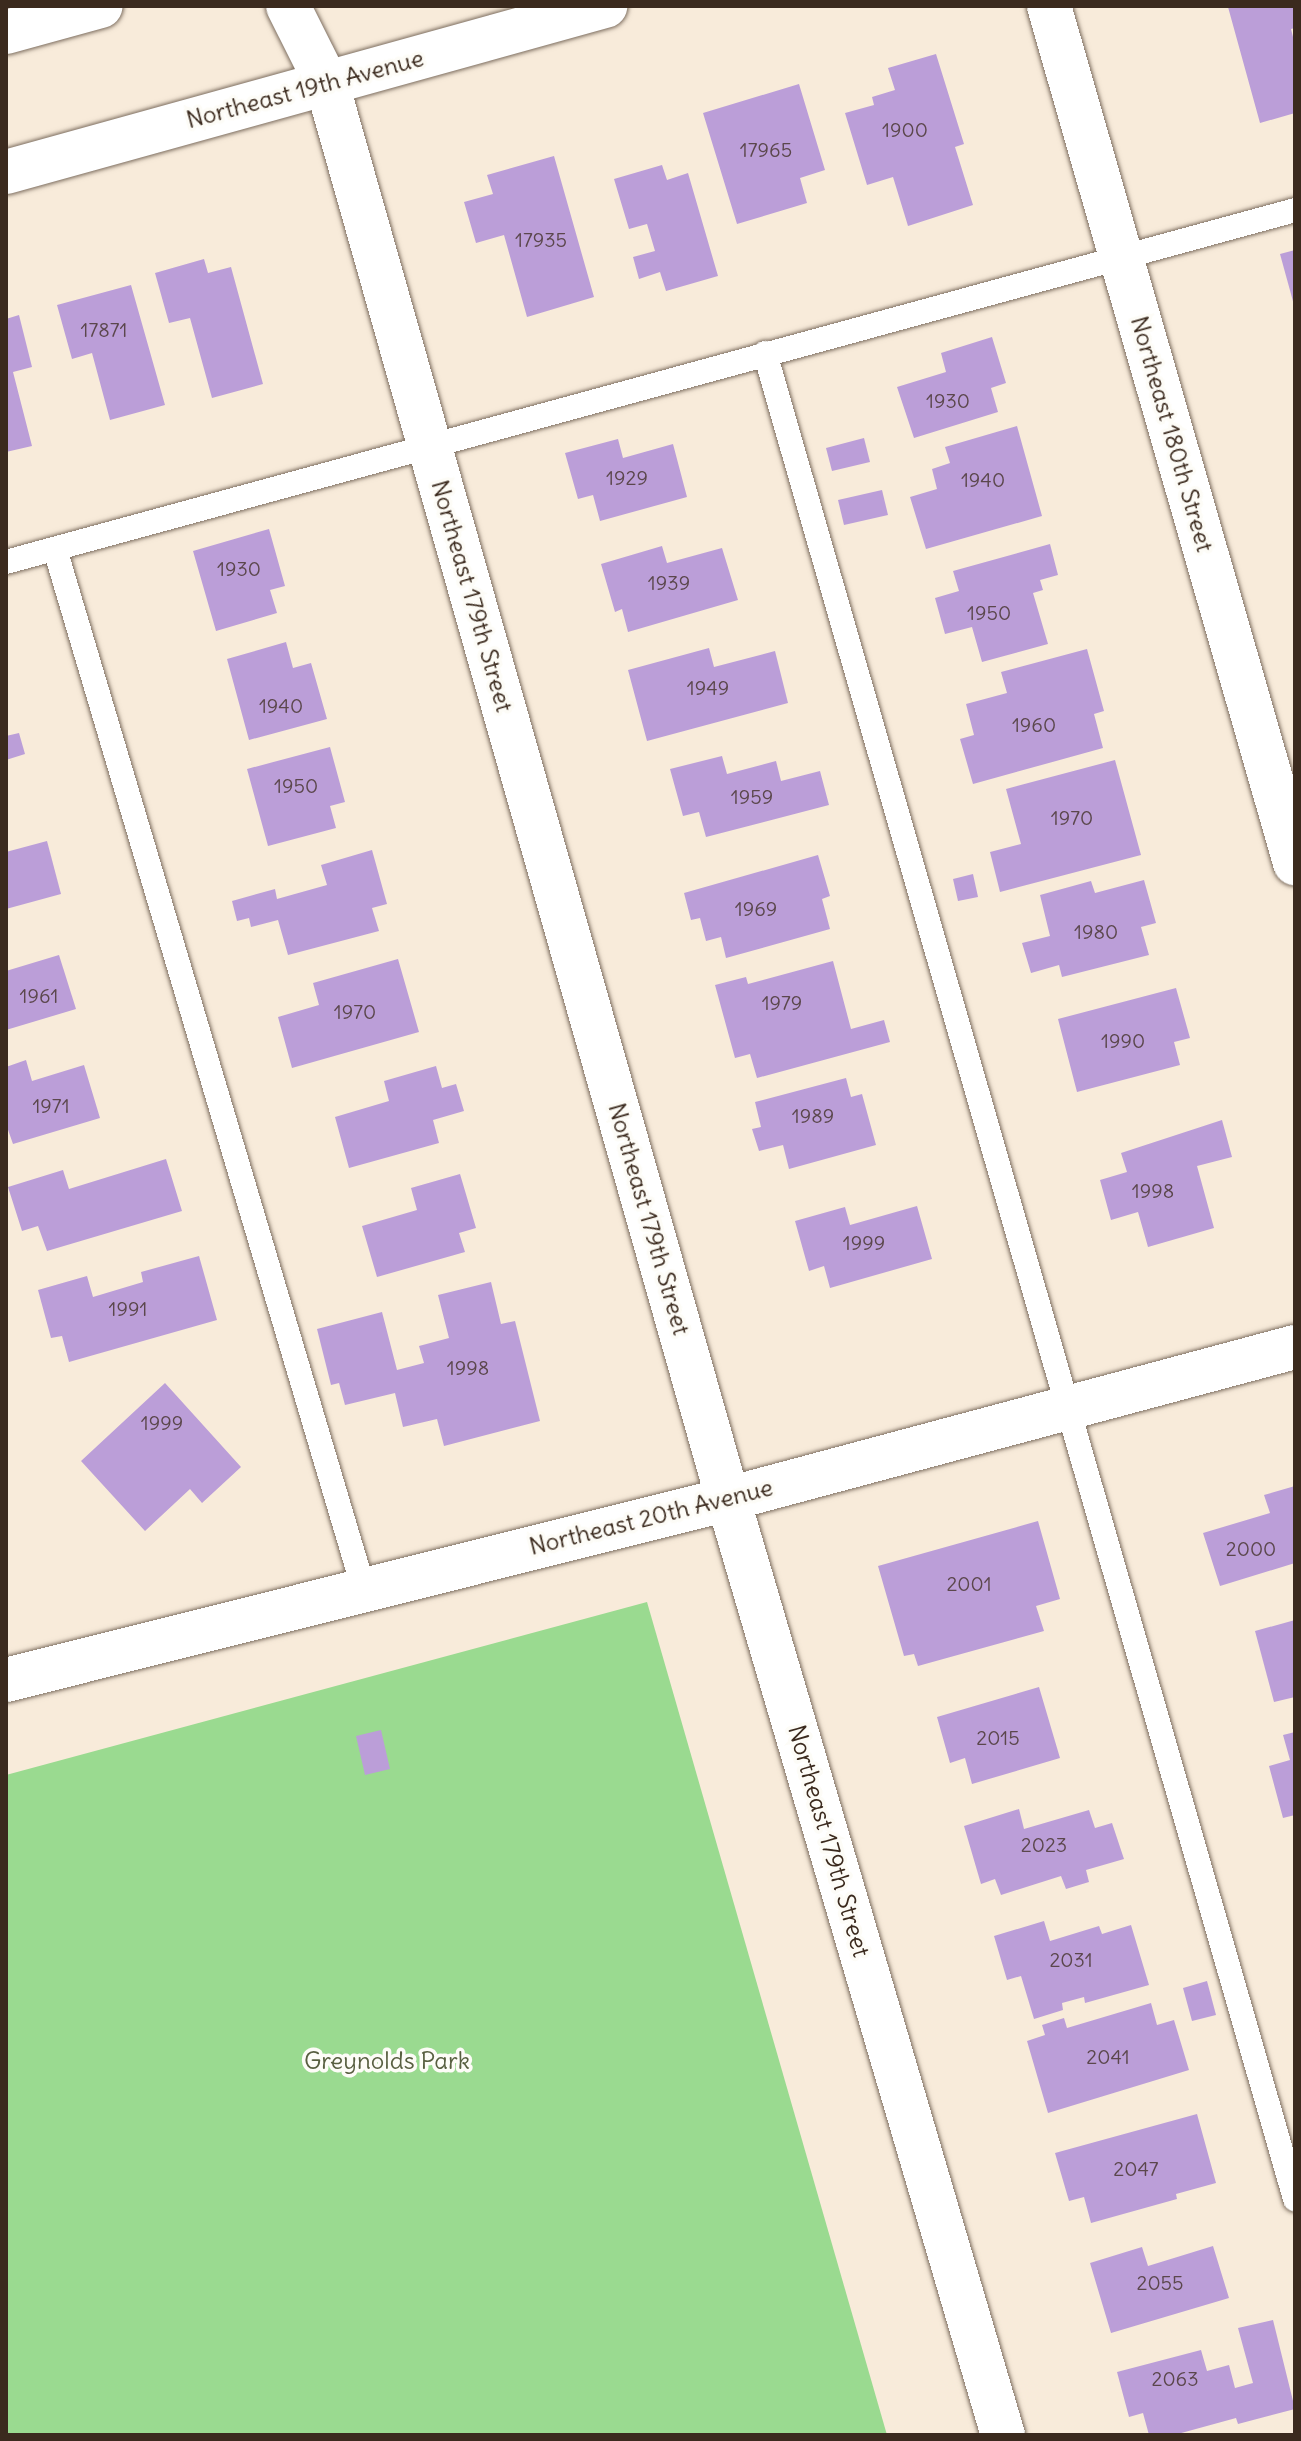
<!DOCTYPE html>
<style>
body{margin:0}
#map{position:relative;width:1301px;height:2441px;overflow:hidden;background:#f8ebda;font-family:Delius,sans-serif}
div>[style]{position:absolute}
.green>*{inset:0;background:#9ada90}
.building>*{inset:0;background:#bb9ed8}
.roads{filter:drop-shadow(0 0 2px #7d6e60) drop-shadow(0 0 2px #7d6e60)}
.service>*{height:24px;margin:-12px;padding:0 12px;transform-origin:12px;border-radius:12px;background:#fff}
.minor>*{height:44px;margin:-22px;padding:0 22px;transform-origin:22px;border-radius:22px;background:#fff}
.tertiary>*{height:44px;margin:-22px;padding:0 22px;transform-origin:22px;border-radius:22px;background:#fff}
span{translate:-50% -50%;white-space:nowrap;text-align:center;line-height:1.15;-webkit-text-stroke:7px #fdfcf7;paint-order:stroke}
.number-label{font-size:20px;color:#5b474c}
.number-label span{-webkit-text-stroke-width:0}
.street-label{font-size:24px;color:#3b2a1e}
.park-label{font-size:24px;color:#585f40}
.frame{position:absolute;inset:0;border:8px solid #3b2a1e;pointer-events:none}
</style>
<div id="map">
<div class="green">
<i style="clip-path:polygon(647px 1602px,887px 2435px,6px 2435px,6px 1775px)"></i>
</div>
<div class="building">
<i style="clip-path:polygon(1295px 6px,1295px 28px,1291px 29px,1295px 45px,1295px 113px,1260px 123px,1228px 7px)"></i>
<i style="clip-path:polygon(936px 54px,964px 144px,955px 147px,973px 205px,908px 226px,893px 177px,867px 185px,845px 113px,874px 105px,872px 97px,895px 90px,888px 68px)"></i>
<i style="clip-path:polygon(799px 84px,825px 170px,800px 178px,807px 203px,737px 224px,703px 113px)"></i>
<i style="clip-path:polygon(554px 156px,594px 297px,527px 317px,504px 235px,476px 243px,464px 202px,493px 194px,487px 175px)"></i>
<i style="clip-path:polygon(662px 165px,667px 180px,688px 173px,718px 276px,666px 291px,660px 272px,639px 279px,633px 257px,655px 251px,647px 224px,629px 229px,614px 179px)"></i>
<i style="clip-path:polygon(1295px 250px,1295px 305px,1294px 305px,1280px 254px)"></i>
<i style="clip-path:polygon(204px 259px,208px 273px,231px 267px,263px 384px,212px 398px,190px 318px,169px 323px,155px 273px)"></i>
<i style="clip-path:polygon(131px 285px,165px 405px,110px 420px,92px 353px,72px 359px,57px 305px)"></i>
<i style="clip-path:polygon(19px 315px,32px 367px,13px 372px,32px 446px,6px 452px,6px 319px)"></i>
<i style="clip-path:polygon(992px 337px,1006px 383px,991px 388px,998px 412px,914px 438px,897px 387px,946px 372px,941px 353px)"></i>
<i style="clip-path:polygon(1017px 426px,1042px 516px,926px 549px,910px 497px,937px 489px,932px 469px,950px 463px,945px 447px)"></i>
<i style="clip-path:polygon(864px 438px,870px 462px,832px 471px,826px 448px)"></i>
<i style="clip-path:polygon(618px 439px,623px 458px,673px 444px,687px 497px,600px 521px,593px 495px,578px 499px,565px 453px)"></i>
<i style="clip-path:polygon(882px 490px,888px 515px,844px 525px,838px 500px)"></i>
<i style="clip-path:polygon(269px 529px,285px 586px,270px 590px,277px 613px,216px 631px,193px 551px)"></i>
<i style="clip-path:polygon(1050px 544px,1058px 575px,1040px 580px,1043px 590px,1033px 593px,1048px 644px,982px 662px,972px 627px,945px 634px,935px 598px,959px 591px,953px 571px)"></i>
<i style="clip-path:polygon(662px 546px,667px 563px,722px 548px,738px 600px,628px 632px,622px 609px,615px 612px,601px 564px)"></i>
<i style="clip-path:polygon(286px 642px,293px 668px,311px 663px,327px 719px,249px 740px,227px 659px)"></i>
<i style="clip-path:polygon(709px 648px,714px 667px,775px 651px,788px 703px,647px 741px,628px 670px)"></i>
<i style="clip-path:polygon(1087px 649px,1104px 711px,1094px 714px,1103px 748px,973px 784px,960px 739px,974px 735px,966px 704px,1007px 693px,1001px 672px)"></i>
<i style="clip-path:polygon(19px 733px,25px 754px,6px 760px,6px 736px)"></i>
<i style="clip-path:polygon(330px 747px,345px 802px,330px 806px,336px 828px,268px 846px,247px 769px)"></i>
<i style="clip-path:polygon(722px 756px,727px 774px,776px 761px,781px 781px,820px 771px,829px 805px,706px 837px,699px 812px,683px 816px,670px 769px)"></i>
<i style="clip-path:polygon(1115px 760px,1141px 855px,1000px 892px,990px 852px,1021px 844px,1006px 789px)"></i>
<i style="clip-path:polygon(47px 841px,61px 894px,6px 909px,6px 852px)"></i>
<i style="clip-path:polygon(372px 850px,387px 904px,372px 908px,379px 931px,288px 955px,278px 920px,251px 927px,249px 918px,237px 921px,232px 901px,275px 889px,277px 899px,327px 885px,321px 865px)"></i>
<i style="clip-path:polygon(818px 855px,830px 896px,822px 899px,830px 929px,726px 958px,721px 937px,706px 941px,700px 918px,691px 920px,684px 893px)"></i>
<i style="clip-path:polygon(973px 874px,978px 897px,958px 901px,953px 879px)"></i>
<i style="clip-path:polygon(1144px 880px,1156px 923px,1141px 927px,1149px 955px,1062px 977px,1059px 965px,1031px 973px,1022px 943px,1050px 936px,1040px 895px,1091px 881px,1095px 893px)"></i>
<i style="clip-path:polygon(59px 955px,76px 1009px,6px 1030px,6px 971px)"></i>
<i style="clip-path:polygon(398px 959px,419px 1032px,292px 1068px,278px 1017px,319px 1005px,313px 983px)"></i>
<i style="clip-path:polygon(833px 961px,851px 1029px,884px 1020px,890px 1042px,757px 1078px,750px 1054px,735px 1058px,715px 985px,746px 977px,748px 984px)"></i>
<i style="clip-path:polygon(1176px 988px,1190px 1038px,1174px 1042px,1180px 1065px,1077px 1092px,1058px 1019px)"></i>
<i style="clip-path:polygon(26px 1060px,32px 1081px,84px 1065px,100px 1118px,13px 1144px,6px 1124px,6px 1067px)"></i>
<i style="clip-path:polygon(436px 1066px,442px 1088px,456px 1084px,464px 1111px,433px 1120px,439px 1143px,349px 1168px,335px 1117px,389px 1101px,384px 1081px)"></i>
<i style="clip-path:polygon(846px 1078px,851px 1097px,862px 1094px,876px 1145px,789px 1169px,783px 1145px,759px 1151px,752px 1129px,761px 1127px,755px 1102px)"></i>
<i style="clip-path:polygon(1222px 1120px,1232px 1157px,1197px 1166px,1214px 1228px,1148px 1247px,1138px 1212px,1111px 1220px,1100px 1180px,1127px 1172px,1121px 1153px)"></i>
<i style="clip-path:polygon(166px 1159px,182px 1211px,47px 1251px,38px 1226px,22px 1231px,8px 1187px,63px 1170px,69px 1189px)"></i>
<i style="clip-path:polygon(460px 1174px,476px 1228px,459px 1233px,465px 1252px,377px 1277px,362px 1226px,417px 1210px,411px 1188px)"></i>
<i style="clip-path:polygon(917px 1206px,932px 1259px,830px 1288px,824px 1266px,809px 1271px,795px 1221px,845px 1207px,850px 1225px)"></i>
<i style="clip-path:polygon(199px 1256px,217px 1320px,69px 1362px,62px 1336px,51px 1338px,38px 1290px,87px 1276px,93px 1297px,143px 1282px,141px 1272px)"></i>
<i style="clip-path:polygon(491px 1282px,501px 1324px,515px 1321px,540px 1421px,444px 1446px,437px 1419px,403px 1427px,395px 1393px,345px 1405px,339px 1383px,331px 1385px,317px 1329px,382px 1312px,397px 1370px,424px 1363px,419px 1346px,449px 1338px,438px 1295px)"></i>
<i style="clip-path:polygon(165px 1383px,241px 1467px,202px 1503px,190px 1489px,145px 1531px,81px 1461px)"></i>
<i style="clip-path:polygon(1295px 1486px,1295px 1563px,1220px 1586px,1203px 1533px,1270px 1513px,1264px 1495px)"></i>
<i style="clip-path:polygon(1038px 1521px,1060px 1599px,1036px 1606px,1044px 1631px,918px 1666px,914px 1654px,904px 1656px,878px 1566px)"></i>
<i style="clip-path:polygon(1295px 1620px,1295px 1697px,1274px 1702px,1255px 1631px)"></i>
<i style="clip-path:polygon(1039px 1687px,1060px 1758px,972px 1784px,965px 1758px,950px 1763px,937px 1717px)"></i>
<i style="clip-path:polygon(381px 1730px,390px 1769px,365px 1775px,356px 1736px)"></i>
<i style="clip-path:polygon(1295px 1732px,1295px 1815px,1283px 1818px,1269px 1766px,1290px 1760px,1283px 1735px)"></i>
<i style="clip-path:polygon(1019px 1809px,1024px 1829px,1089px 1810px,1095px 1828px,1112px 1823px,1124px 1859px,1086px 1870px,1089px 1882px,1066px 1889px,1061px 1876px,1001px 1895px,995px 1879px,981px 1884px,964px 1826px)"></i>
<i style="clip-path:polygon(1044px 1921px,1050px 1941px,1099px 1926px,1102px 1934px,1131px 1925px,1149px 1985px,1085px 2003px,1084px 1997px,1062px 2003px,1063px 2010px,1034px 2019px,1021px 1976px,1007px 1980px,994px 1936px)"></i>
<i style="clip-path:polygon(1207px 1981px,1216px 2015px,1192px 2021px,1183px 1988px)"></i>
<i style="clip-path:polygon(1151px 2003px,1157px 2025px,1174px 2020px,1189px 2070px,1048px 2113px,1027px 2041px,1045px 2035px,1042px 2025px,1064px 2018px,1067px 2028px)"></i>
<i style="clip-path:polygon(1197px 2114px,1216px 2183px,1176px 2194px,1177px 2199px,1091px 2223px,1084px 2197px,1069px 2201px,1055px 2153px)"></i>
<i style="clip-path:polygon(1213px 2246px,1229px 2298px,1111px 2333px,1090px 2263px,1142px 2247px,1148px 2266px)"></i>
<i style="clip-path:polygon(1273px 2320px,1295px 2409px,1238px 2424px,1236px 2418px,1174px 2435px,1149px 2435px,1143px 2413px,1129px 2417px,1117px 2372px,1201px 2350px,1207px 2371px,1229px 2365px,1235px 2388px,1253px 2383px,1238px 2328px)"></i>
</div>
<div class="roads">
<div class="service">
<i style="left:765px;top:353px;width:1921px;rotate:73.98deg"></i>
<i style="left:55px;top:549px;width:1086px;rotate:73.47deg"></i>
<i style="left:6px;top:562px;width:1336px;rotate:-15.27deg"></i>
</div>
<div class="minor">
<i style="left:288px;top:6px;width:87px;rotate:63.4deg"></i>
<i style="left:327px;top:84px;width:1471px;rotate:74.18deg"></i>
<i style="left:728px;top:1499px;width:976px;rotate:73.63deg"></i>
<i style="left:1049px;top:6px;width:892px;rotate:73.98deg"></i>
<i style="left:6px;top:1680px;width:744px;rotate:-14.07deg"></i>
<i style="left:728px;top:1499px;width:587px;rotate:-15.01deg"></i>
</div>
<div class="tertiary">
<i style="left:6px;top:32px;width:98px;rotate:-15.3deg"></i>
<i style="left:6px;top:172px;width:622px;rotate:-15.49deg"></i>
</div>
</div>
<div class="number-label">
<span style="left:905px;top:129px">1900</span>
<span style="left:766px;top:149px">17965</span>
<span style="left:541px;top:239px">17935</span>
<span style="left:104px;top:329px">17871</span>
<span style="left:948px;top:400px">1930</span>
<span style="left:627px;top:477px">1929</span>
<span style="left:983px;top:479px">1940</span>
<span style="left:239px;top:568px">1930</span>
<span style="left:669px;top:582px">1939</span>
<span style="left:989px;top:612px">1950</span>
<span style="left:708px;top:687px">1949</span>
<span style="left:281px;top:705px">1940</span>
<span style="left:1034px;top:724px">1960</span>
<span style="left:296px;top:785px">1950</span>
<span style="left:752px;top:796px">1959</span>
<span style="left:1072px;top:817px">1970</span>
<span style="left:756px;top:908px">1969</span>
<span style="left:1096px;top:931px">1980</span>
<span style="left:39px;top:995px">1961</span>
<span style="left:782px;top:1002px">1979</span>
<span style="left:355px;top:1011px">1970</span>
<span style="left:1123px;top:1040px">1990</span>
<span style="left:51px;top:1105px">1971</span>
<span style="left:813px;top:1115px">1989</span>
<span style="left:1153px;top:1190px">1998</span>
<span style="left:864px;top:1242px">1999</span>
<span style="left:128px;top:1308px">1991</span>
<span style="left:468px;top:1367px">1998</span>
<span style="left:162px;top:1422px">1999</span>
<span style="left:1251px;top:1548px">2000</span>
<span style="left:969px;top:1583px">2001</span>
<span style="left:998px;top:1737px">2015</span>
<span style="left:1044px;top:1844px">2023</span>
<span style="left:1071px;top:1959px">2031</span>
<span style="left:1108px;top:2056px">2041</span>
<span style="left:1136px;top:2168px">2047</span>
<span style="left:1160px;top:2282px">2055</span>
<span style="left:1175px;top:2378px">2063</span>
</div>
<div class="street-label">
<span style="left:305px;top:89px;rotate:-15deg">Northeast 19th Avenue</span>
<span style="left:1172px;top:434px;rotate:74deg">Northeast 180th Street</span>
<span style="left:472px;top:596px;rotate:74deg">Northeast 179th Street</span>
<span style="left:649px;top:1219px;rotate:74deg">Northeast 179th Street</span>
<span style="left:651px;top:1517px;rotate:-14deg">Northeast 20th Avenue</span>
<span style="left:829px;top:1841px;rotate:74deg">Northeast 179th Street</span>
</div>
<div class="park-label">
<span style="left:387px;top:2061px">Greynolds Park</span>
</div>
<div class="frame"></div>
</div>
